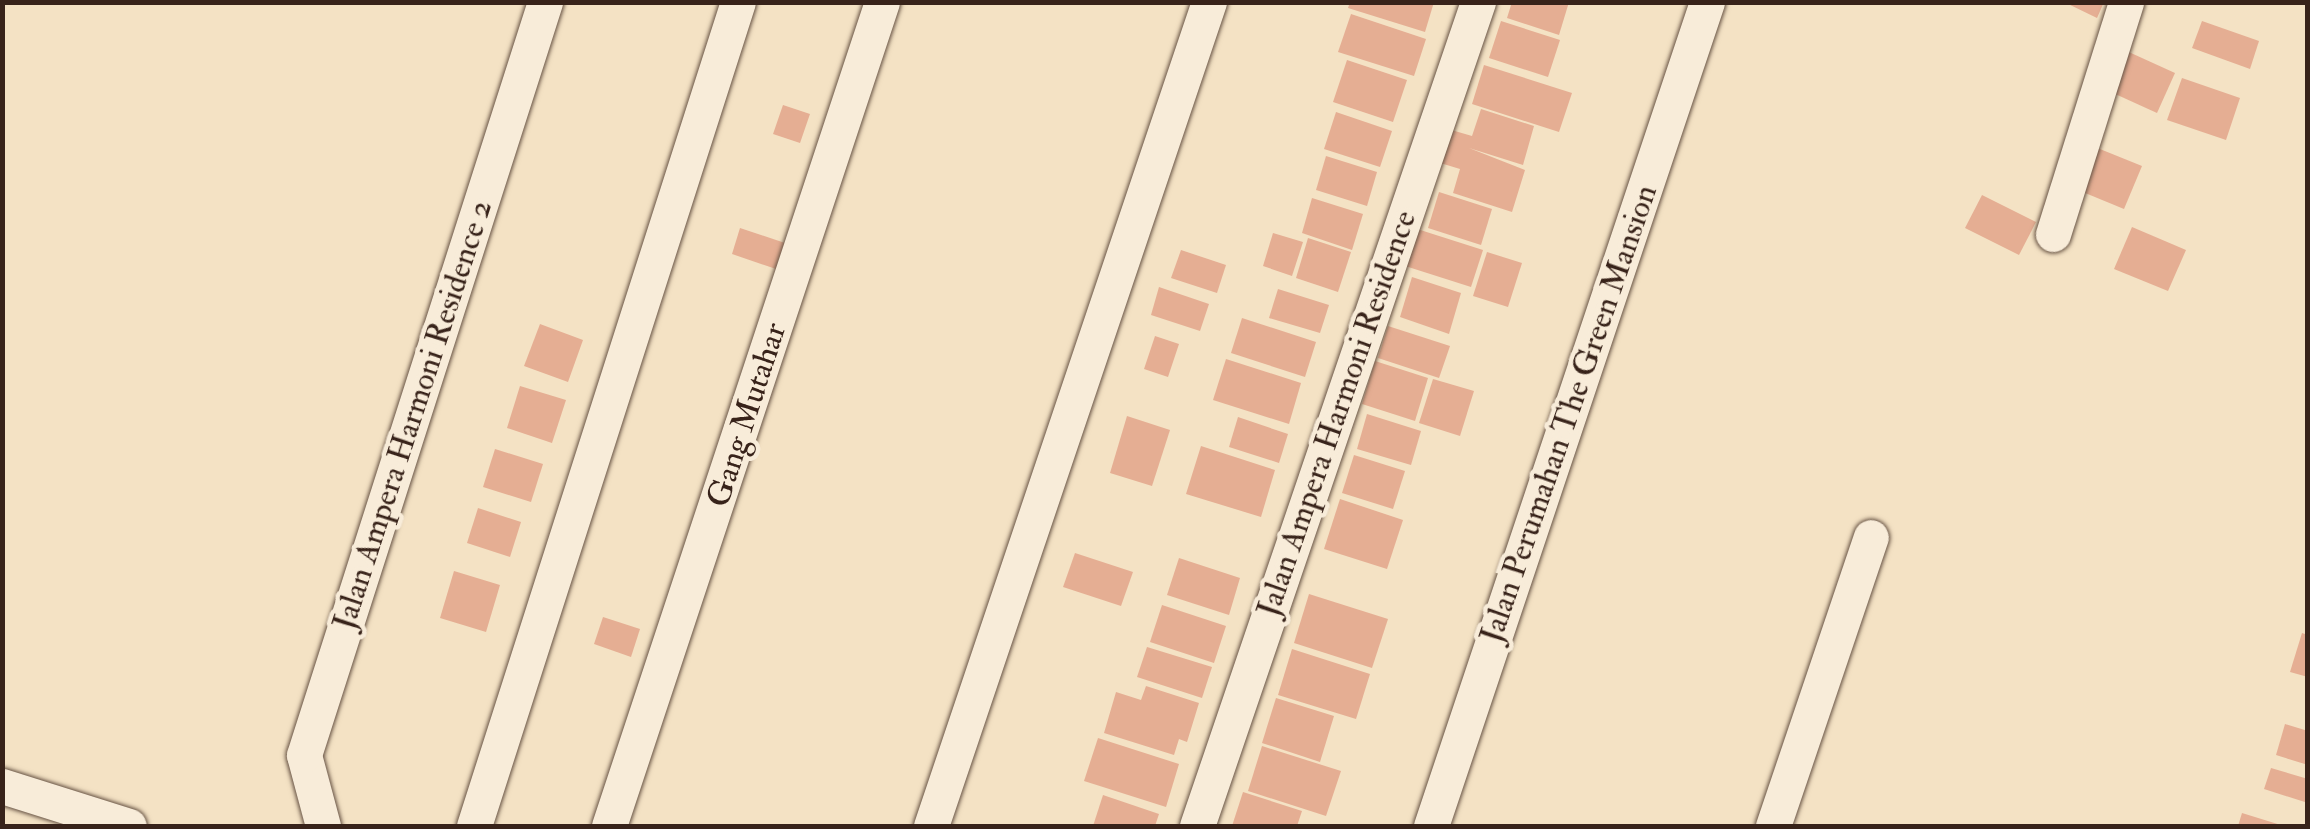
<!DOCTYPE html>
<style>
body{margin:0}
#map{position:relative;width:2310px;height:829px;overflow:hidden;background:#f4e2c4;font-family:"IM FELL Double Pica",serif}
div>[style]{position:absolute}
.building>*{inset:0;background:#e5ae93}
.roads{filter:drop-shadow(0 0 2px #675344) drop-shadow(0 0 2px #675344)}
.street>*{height:35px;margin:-17.5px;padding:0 17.5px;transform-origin:17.5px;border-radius:17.5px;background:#f8ecd9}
span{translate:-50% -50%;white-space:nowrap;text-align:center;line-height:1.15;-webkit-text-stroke:9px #f8ecd9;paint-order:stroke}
.street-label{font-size:32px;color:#38231a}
.frame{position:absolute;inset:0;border:5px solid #38231a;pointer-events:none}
</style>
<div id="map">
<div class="building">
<i style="clip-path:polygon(1350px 2px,1434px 2px,1425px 32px,1348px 8px)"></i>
<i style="clip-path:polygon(1512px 2px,1569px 2px,1559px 35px,1507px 18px)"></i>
<i style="clip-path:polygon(2064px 2px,2104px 2px,2097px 18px)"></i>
<i style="clip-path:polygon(1351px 14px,1426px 39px,1414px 76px,1338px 52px)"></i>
<i style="clip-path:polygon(1501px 21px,1560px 40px,1548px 77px,1489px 58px)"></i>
<i style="clip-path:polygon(2202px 21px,2259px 41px,2250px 69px,2192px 48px)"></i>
<i style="clip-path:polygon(2120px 48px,2175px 73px,2157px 113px,2102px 88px)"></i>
<i style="clip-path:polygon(1347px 60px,1407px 80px,1393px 122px,1333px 102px)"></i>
<i style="clip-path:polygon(1484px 65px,1572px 93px,1559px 132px,1472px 104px)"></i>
<i style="clip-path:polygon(2182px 78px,2240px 98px,2226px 140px,2167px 120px)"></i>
<i style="clip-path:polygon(783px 105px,810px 114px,800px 143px,773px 134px)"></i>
<i style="clip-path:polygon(1481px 109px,1534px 126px,1523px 165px,1469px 148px,1525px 170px,1512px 212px,1453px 193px,1460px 169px,1437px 162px,1448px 129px,1472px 136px)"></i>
<i style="clip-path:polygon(1336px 112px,1392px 131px,1380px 167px,1324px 149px)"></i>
<i style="clip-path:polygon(2090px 145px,2142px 166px,2124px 209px,2073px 188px)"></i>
<i style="clip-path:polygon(1326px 156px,1377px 172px,1367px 206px,1316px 190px)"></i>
<i style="clip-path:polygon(1439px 192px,1492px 209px,1481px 245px,1428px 228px)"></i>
<i style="clip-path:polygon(1982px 195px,2036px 222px,2019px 255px,1965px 228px)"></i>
<i style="clip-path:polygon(1312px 198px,1363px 214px,1352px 250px,1302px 233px)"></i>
<i style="clip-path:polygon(2132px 227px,2186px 250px,2168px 291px,2114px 269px)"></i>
<i style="clip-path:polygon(740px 228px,788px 244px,779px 270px,732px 254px)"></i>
<i style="clip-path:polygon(1414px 228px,1483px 250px,1471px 287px,1402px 265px)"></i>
<i style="clip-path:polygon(1273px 233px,1303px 242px,1292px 276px,1263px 266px)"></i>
<i style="clip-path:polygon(1308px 238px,1351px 252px,1338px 292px,1296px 278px)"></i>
<i style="clip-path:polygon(1181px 250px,1226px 265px,1217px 293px,1171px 278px)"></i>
<i style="clip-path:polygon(1487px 252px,1522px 263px,1508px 307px,1473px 296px)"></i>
<i style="clip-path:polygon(1412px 277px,1461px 293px,1449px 334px,1400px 317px)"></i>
<i style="clip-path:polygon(1159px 287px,1209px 304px,1200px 331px,1151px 315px)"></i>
<i style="clip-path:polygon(1278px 289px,1329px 305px,1320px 333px,1269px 318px)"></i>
<i style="clip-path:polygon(1242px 318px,1316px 342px,1305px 377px,1231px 353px)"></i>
<i style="clip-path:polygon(540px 324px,583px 340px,568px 382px,524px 366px)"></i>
<i style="clip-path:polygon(1388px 326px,1450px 346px,1439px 378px,1378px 358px)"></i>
<i style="clip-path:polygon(1155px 336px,1179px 344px,1168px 377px,1144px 369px)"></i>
<i style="clip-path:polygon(1226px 359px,1301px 383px,1289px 424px,1213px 400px)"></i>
<i style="clip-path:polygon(1375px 361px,1428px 378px,1415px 421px,1362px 404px)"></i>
<i style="clip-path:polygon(1433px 379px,1474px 391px,1460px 436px,1419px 423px)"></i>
<i style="clip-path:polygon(520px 386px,566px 400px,552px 443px,507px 428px)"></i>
<i style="clip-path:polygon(1367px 414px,1421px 431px,1411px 465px,1357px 449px)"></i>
<i style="clip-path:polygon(1127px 416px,1170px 430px,1152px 486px,1110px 473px)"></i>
<i style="clip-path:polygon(1238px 417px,1288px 434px,1279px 463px,1229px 447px)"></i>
<i style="clip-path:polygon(1201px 446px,1275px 470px,1261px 517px,1186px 494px)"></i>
<i style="clip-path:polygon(495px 449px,543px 464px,531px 502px,483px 487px)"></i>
<i style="clip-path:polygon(1354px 455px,1405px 471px,1393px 509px,1342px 493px)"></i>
<i style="clip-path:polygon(1340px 499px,1403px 520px,1387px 569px,1324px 549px)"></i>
<i style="clip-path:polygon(478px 508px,521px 522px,510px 557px,467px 543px)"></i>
<i style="clip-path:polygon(1075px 553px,1133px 572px,1121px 606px,1063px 587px)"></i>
<i style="clip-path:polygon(1179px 558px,1240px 578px,1229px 615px,1167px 595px)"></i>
<i style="clip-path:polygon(454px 571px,500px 585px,486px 632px,440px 618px)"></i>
<i style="clip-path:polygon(1309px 594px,1388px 619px,1372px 668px,1294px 643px)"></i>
<i style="clip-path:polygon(1162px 605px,1226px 626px,1214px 663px,1150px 642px)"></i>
<i style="clip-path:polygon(603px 617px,640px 629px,631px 657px,594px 644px)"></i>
<i style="clip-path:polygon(2302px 633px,2308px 635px,2308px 677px,2290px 672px)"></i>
<i style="clip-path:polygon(1147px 647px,1212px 667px,1202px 698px,1137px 677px)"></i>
<i style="clip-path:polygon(1292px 649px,1370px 674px,1356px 719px,1278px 695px)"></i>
<i style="clip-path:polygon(1146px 686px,1199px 703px,1187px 742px,1179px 739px,1174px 755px,1104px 733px,1116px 692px,1141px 700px)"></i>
<i style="clip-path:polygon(1276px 698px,1334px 716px,1320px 762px,1262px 743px)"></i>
<i style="clip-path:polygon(2285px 724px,2308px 731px,2308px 765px,2276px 755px)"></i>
<i style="clip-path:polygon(1098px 738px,1179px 764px,1166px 807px,1084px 781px)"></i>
<i style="clip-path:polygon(1262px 746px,1341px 771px,1326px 816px,1248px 791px)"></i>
<i style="clip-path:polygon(2271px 768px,2308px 779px,2308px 803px,2264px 789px)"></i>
<i style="clip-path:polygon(1243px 792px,1302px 811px,1297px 826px,1232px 826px)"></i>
<i style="clip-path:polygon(1103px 795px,1159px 814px,1155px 826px,1093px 826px)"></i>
<i style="clip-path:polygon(2242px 813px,2284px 826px,2238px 826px)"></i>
</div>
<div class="roads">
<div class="street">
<i style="left:2053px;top:234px;width:243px;rotate:-72.5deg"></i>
<i style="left:2px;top:786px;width:133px;rotate:17.5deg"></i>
<i style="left:323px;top:826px;width:73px;rotate:-105deg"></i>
<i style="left:304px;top:755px;width:791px;rotate:-72.25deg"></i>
<i style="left:474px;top:826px;width:865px;rotate:-72.24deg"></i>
<i style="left:609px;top:826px;width:868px;rotate:-71.67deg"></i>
<i style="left:931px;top:826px;width:870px;rotate:-71.36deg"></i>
<i style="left:1197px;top:826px;width:871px;rotate:-71.17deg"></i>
<i style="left:1431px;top:826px;width:869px;rotate:-71.48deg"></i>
<i style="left:1773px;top:826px;width:305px;rotate:-71.3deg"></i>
</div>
</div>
<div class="street-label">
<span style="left:1337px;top:414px;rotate:-71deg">Jalan Ampera Harmoni Residence</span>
<span style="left:1569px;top:414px;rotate:-71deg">Jalan Perumahan The Green Mansion</span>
<span style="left:413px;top:415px;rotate:-72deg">Jalan Ampera Harmoni Residence 2</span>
<span style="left:747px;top:415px;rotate:-72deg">Gang Mutahar</span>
</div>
<div class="frame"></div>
</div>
